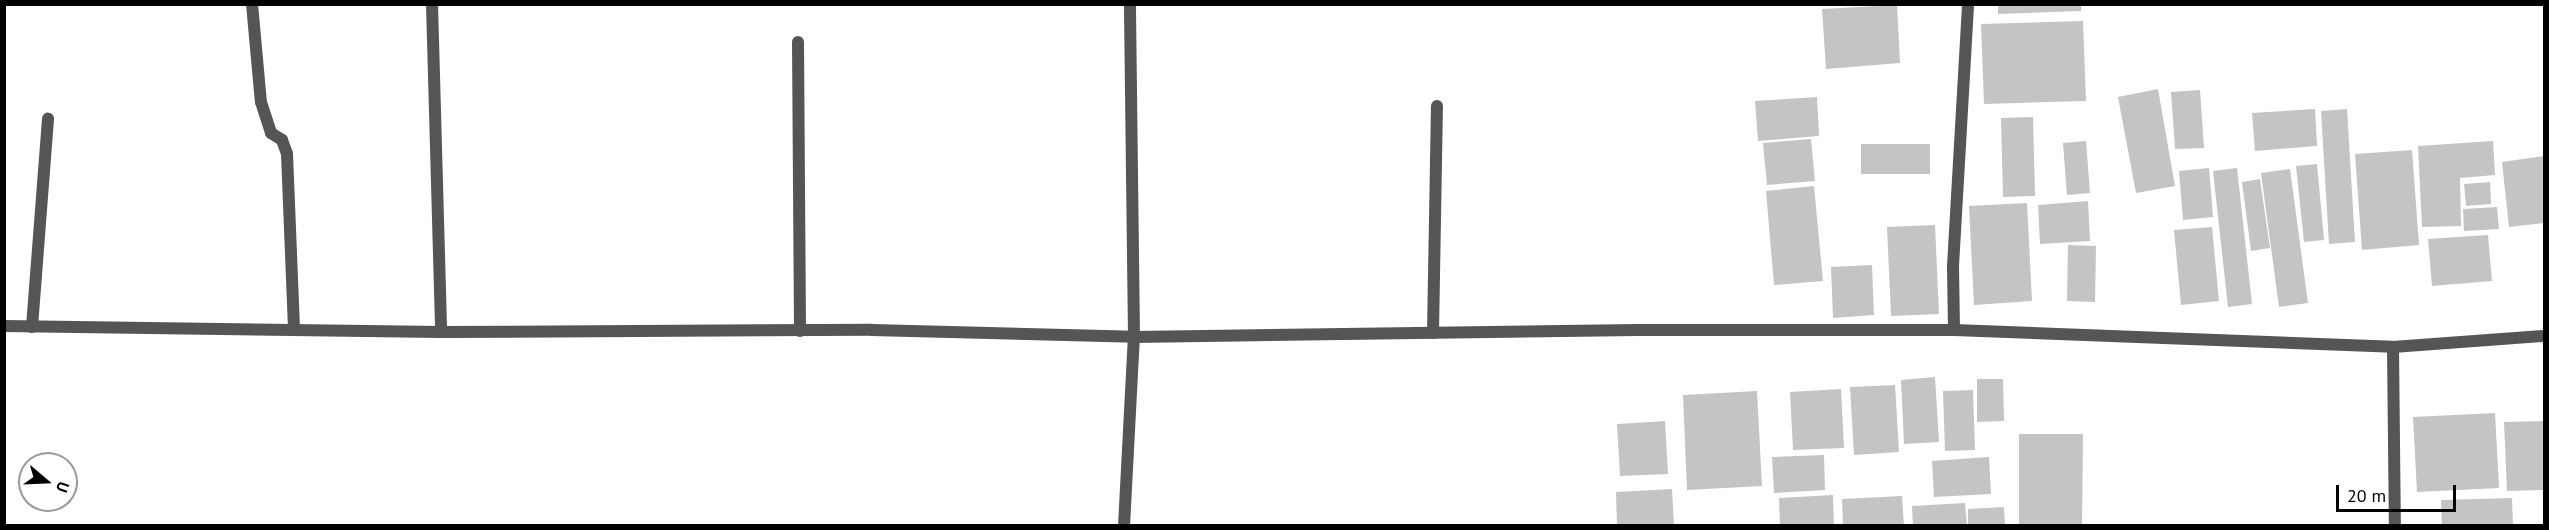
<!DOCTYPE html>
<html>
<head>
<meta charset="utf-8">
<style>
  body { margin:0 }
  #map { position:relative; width:2549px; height:530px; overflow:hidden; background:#fff; font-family:"PT Sans",sans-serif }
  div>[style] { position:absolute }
  .building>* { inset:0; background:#c4c4c4 }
  .minor>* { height:12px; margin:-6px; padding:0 6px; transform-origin:6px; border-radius:6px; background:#555 }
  span { translate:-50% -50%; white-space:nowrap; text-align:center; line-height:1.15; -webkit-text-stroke:5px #fff; paint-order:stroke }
  .frame { position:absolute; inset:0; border:6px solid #000; pointer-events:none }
  .north { position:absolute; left:18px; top:452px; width:60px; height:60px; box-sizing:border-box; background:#fff; border:2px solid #999; border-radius:50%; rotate:109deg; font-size:16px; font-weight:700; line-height:24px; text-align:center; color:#000 }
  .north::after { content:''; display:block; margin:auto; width:21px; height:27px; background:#000; clip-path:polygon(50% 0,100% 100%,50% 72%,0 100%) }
  .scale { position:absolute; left:2336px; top:485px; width:120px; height:27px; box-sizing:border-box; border:3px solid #000; border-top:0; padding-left:8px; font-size:18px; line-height:21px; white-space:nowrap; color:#000; -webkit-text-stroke:4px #fff; paint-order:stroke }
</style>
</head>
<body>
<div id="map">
  <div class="building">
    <i style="clip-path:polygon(1998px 4px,2081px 4px,2081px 11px,1998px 14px)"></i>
    <i style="clip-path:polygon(1897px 5px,1900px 63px,1826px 69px,1822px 9px)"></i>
    <i style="clip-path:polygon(2083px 21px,2086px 101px,1984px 104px,1981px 24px)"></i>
    <i style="clip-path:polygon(2158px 89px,2175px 186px,2136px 193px,2118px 97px)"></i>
    <i style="clip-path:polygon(2200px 90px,2204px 148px,2175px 149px,2171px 92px)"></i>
    <i style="clip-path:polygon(1817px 97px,1819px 136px,1758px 141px,1755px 101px)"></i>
    <i style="clip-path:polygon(2315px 109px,2317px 146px,2255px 151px,2252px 113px)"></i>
    <i style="clip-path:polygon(2347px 109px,2355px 242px,2329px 244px,2321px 111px)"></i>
    <i style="clip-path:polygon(2033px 117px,2035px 196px,2003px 197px,2001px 118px)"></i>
    <i style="clip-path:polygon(1811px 139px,1815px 181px,1767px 185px,1763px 143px)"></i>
    <i style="clip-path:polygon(2086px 141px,2090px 193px,2067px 195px,2063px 143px)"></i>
    <i style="clip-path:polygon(2493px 141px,2495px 175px,2460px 178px,2461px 226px,2422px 227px,2418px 146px)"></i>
    <i style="clip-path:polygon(1861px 144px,1930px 144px,1930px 174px,1861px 174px)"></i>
    <i style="clip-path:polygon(2412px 150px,2419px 245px,2362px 250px,2355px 154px)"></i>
    <i style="clip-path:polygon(2544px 156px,2544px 223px,2509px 227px,2502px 162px)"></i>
    <i style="clip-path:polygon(2317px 164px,2324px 240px,2304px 242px,2296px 166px)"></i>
    <i style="clip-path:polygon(2209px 168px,2213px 217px,2183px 220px,2179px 171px)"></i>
    <i style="clip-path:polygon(2237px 168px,2252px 304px,2228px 307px,2213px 171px)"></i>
    <i style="clip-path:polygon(2290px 169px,2308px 303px,2279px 307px,2261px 173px)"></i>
    <i style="clip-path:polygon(2260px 179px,2270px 248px,2251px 251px,2242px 182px)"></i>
    <i style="clip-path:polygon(2490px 182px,2491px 204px,2466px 206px,2464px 184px)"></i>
    <i style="clip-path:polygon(1814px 186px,1823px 281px,1774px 285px,1766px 191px)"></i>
    <i style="clip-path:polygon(2088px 201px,2090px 241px,2040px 244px,2038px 205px)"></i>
    <i style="clip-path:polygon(2027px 203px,2032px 301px,1974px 305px,1969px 206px)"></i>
    <i style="clip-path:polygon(2497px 207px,2499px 229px,2464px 231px,2463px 209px)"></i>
    <i style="clip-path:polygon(1935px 225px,1939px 314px,1891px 316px,1887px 227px)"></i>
    <i style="clip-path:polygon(2212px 227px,2219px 301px,2181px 305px,2174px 230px)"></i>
    <i style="clip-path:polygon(2488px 235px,2492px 281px,2432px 286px,2428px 239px)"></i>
    <i style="clip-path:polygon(2068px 245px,2096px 246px,2095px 302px,2067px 301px)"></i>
    <i style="clip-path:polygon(1872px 265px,1874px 315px,1833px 318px,1831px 267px)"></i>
    <i style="clip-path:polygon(1935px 377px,1939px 442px,1904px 444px,1901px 380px)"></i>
    <i style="clip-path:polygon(1977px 379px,2003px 379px,2004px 421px,1977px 422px)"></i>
    <i style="clip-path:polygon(1895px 385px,1899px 452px,1854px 455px,1850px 387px)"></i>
    <i style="clip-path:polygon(1841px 389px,1844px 448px,1793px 450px,1790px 392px)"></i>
    <i style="clip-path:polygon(1973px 390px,1975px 450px,1945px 451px,1943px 391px)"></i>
    <i style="clip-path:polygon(1757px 391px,1762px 486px,1687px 490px,1683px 395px)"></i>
    <i style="clip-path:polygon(2495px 413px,2499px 488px,2417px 492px,2413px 417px)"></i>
    <i style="clip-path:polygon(1665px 421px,1668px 474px,1620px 476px,1617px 424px)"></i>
    <i style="clip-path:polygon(2544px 421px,2544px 490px,2507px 491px,2504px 422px)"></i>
    <i style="clip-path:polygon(2019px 434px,2083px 434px,2082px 526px,2019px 526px)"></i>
    <i style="clip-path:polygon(1824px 455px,1825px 490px,1774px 493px,1772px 457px)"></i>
    <i style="clip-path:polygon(1989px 457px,1991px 494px,1934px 497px,1932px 461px)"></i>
    <i style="clip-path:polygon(1672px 489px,1674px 526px,1617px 526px,1616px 492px)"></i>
    <i style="clip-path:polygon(1833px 495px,1834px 526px,1780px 526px,1779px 498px)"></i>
    <i style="clip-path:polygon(1902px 496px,1904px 526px,1843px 526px,1842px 499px)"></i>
    <i style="clip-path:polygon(2512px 498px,2513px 526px,2442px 526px,2441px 500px)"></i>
    <i style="clip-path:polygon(1965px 503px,1967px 526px,1913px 526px,1912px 506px)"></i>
    <i style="clip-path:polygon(2004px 507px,2005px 526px,1968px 526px,1968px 509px)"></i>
  </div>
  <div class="minor">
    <i style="left:252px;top:4px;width:98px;rotate:84.8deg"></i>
    <i style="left:261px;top:102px;width:33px;rotate:72deg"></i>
    <i style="left:271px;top:133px;width:13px;rotate:32deg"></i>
    <i style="left:282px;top:140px;width:15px;rotate:70deg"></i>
    <i style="left:287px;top:154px;width:176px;rotate:87.7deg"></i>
    <i style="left:432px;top:4px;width:328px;rotate:88.4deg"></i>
    <i style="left:798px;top:42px;width:289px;rotate:89.6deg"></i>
    <i style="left:4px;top:326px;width:437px;rotate:0.8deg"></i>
    <i style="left:441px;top:332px;width:431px;rotate:-0.3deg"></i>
    <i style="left:872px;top:330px;width:262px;rotate:1.5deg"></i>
    <i style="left:1134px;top:337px;width:504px;rotate:-0.8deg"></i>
    <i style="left:1638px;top:330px;width:316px"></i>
    <i style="left:1954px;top:330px;width:439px;rotate:2.2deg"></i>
    <i style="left:2393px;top:347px;width:151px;rotate:-4.2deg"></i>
    <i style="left:32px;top:327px;width:209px;rotate:-85.6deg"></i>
    <i style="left:1954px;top:330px;width:64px;rotate:-90.9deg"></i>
    <i style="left:1953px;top:266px;width:262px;rotate:-86.7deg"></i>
    <i style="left:1433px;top:333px;width:227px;rotate:-89deg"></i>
    <i style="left:2393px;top:347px;width:179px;rotate:89.4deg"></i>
    <i style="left:1124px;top:526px;width:189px;rotate:-87deg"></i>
    <i style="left:1134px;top:337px;width:333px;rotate:-90.7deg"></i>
  </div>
  <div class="frame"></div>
  <div class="north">U</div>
  <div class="scale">20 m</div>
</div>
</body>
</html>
